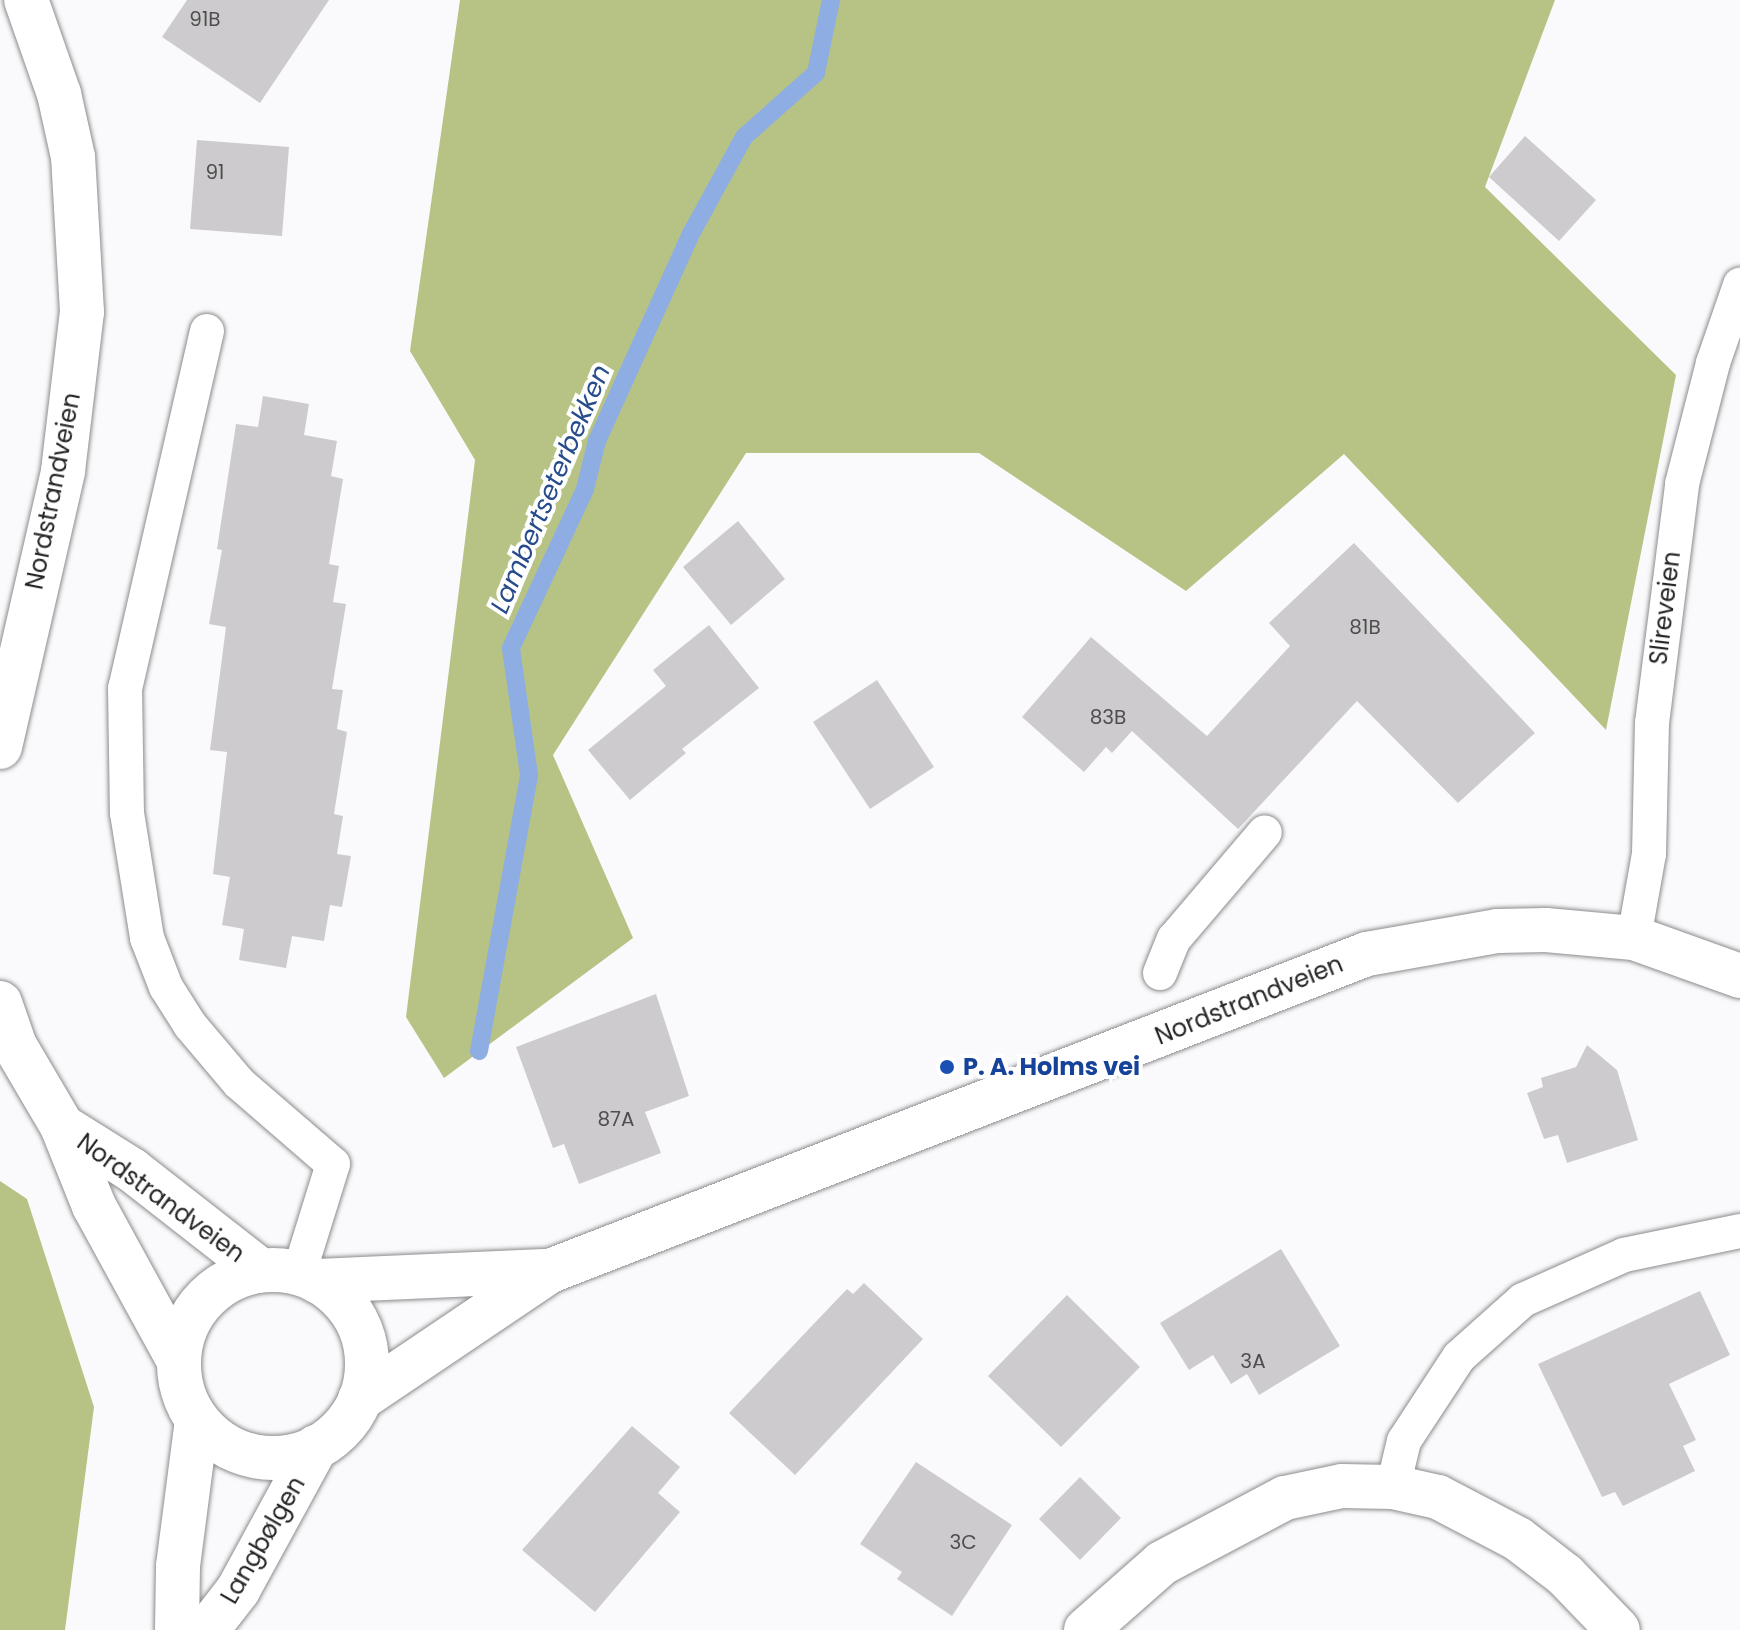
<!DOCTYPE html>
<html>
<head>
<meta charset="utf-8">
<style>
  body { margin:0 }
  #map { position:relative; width:1740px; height:1630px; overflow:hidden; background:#fafafc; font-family:Poppins,sans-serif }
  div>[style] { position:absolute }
  .forest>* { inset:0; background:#b7c384 }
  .stream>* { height:18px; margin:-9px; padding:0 9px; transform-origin:9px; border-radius:9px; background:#8eade2 }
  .building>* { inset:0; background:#cdcbcd }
  .roads { filter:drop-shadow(0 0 2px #8c8c8e) drop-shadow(0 0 2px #8c8c8e) }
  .lane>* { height:34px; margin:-17px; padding:0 17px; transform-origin:17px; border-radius:17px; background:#fff }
  .street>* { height:44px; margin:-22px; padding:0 22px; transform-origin:22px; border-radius:22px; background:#fff }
  .secondary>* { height:44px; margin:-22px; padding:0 22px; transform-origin:22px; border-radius:22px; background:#fff }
  .secondary>.ring { margin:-22px; padding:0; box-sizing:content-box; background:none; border:44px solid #fff; border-radius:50% }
  .dots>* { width:22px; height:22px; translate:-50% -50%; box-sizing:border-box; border:4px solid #fff; border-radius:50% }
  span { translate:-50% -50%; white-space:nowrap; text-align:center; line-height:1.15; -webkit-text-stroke:8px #fff; paint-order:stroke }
  .number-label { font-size:20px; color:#4f4e4f }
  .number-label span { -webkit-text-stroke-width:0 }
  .street-label { font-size:24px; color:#252525 }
  .transit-label { font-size:24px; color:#164399; font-weight:700 }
  .left { translate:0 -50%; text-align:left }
  .water-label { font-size:26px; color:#274c8c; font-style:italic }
</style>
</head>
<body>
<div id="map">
  <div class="forest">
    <i style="clip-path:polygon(460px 0,1555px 0,1485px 187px,1676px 375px,1606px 730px,1344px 454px,1186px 591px,979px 453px,746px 453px,553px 755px,633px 938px,444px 1078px,406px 1017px,475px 460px,410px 351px)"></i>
    <i style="clip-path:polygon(0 1181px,27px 1199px,94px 1407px,65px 1630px,0 1630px)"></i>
  </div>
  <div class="stream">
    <i style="left:479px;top:1051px;width:280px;rotate:-79.7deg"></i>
    <i style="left:529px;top:775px;width:128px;rotate:-98.1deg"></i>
    <i style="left:511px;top:648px;width:175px;rotate:-65deg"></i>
    <i style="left:585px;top:489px;width:49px;rotate:-76deg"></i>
    <i style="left:597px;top:441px;width:230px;rotate:-65.6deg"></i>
    <i style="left:692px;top:232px;width:108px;rotate:-61.3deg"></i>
    <i style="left:744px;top:137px;width:96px;rotate:-41.6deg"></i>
    <i style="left:816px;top:73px;width:75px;rotate:-78.4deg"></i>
  </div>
  <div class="building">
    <i style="clip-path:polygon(187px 0,329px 0,260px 103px,162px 37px)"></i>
    <i style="clip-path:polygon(1525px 136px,1596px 200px,1559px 241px,1489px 177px)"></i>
    <i style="clip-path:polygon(197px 140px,289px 147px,282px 236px,190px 229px)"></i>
    <i style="clip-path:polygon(263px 396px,309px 404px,304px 435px,337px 441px,331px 476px,343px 479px,329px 564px,339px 566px,333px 602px,346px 604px,332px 689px,343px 690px,337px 729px,347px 732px,334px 814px,343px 816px,337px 854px,351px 856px,342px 907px,330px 905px,324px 941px,292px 936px,286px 968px,239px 960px,244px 929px,222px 925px,230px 877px,213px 874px,227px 752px,210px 750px,226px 627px,209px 624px,222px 550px,217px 549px,236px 424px,258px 427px)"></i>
    <i style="clip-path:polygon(738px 521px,785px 579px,731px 625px,683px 567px)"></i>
    <i style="clip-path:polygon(1354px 543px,1535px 733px,1458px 803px,1357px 701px,1238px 829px,1132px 731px,1112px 753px,1106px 747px,1084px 772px,1022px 717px,1091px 637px,1207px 736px,1290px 646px,1269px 623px)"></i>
    <i style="clip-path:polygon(709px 625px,759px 688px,682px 749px,686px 753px,630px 800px,588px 750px,666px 686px,653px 670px)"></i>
    <i style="clip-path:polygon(877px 680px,934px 767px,870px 809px,813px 722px)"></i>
    <i style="clip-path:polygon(656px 994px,689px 1096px,645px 1112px,661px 1153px,579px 1184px,564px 1144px,553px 1148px,516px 1047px)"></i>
    <i style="clip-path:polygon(1587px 1045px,1617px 1070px,1638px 1140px,1567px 1163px,1558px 1135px,1544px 1139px,1527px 1093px,1543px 1087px,1541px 1078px,1576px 1067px)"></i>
    <i style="clip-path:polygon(1281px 1249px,1340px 1346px,1259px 1395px,1247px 1374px,1231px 1384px,1213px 1355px,1189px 1370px,1160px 1323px)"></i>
    <i style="clip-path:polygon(864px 1283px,923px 1339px,795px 1475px,729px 1413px,847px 1289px,853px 1294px)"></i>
    <i style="clip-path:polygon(1700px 1291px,1730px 1355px,1669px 1384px,1696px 1440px,1683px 1446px,1695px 1471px,1623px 1506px,1615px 1492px,1602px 1497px,1538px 1364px)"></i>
    <i style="clip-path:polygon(1067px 1295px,1140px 1367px,1061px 1447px,988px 1376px)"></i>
    <i style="clip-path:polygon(632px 1426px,680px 1467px,658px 1493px,680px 1512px,595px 1612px,522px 1550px)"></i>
    <i style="clip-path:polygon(916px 1462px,1012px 1525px,952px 1616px,897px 1579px,902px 1572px,860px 1544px)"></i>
    <i style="clip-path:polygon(1080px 1477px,1121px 1518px,1080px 1560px,1039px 1519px)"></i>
  </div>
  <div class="roads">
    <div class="lane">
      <i style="left:207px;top:331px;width:366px;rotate:102.9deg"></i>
      <i style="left:125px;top:688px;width:125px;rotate:89.1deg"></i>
      <i style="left:127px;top:813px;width:127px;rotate:80.9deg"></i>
      <i style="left:147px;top:938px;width:53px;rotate:68.8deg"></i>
      <i style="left:166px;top:987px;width:45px;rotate:57.7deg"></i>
      <i style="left:190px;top:1025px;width:76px;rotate:49.8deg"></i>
      <i style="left:239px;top:1083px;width:124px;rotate:40.8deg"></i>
      <i style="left:333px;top:1164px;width:114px;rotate:107.3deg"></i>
      <i style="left:1634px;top:938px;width:85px;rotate:-79.9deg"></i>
      <i style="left:1649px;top:854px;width:131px;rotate:-88.7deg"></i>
      <i style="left:1652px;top:723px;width:241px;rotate:-82.8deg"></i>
      <i style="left:1682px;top:484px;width:125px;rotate:-75.6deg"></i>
      <i style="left:1713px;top:363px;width:83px;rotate:-70.9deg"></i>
      <i style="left:1160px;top:973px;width:37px;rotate:-68deg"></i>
      <i style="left:1174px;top:939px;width:140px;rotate:-49.6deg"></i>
      <i style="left:1393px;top:1487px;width:47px;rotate:-76.6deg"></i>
      <i style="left:1404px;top:1441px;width:100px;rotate:-56.8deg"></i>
      <i style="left:1459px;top:1357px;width:86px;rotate:-41.7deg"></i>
      <i style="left:1523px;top:1300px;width:111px;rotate:-24deg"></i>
      <i style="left:1624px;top:1255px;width:118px;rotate:-11.7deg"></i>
    </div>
    <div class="street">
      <i style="left:1086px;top:1630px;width:101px;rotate:-41.4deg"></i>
      <i style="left:1162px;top:1563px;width:139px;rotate:-27.9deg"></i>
      <i style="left:1285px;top:1498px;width:58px;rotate:-11.9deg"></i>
      <i style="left:1342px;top:1486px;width:51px;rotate:1.1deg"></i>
      <i style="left:1393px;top:1487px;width:46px;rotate:12.5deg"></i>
      <i style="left:1438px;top:1497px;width:90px;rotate:27.7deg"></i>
      <i style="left:1518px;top:1539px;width:59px;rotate:37.5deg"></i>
      <i style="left:1565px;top:1575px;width:76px;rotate:46.1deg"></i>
    </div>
    <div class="secondary">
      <i style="left:0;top:747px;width:283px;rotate:-77.1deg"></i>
      <i style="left:63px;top:471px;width:160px;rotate:-83.2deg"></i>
      <i style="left:82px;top:312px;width:155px;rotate:-93.3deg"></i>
      <i style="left:73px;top:157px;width:65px;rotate:-102.5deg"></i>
      <i style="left:59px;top:94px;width:100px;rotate:-109.3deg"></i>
      <i style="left:0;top:1003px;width:46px;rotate:70.8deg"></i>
      <i style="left:15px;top:1046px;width:93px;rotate:59.6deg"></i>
      <i style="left:62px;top:1126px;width:86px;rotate:68.2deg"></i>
      <i style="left:94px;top:1206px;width:177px;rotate:61.3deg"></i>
      <i style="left:62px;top:1126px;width:83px;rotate:32.2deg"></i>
      <i style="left:132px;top:1170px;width:162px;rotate:38deg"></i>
      <i class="ring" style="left:179px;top:1270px;width:144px;height:144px"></i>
      <i style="left:317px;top:1281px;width:233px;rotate:-2.5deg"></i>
      <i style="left:360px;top:1399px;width:229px;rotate:-34deg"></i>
      <i style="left:550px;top:1271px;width:876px;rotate:-21.21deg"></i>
      <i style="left:1367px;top:954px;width:133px;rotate:-10deg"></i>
      <i style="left:1498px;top:931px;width:48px;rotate:-1.2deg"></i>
      <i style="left:1546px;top:930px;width:88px;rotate:5.2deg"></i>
      <i style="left:1634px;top:938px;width:113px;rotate:19.7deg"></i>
      <i style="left:177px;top:1630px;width:64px;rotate:-89.1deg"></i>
      <i style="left:178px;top:1566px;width:147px;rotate:-82.6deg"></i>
      <i style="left:207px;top:1630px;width:51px;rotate:-52.2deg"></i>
      <i style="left:238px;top:1590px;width:163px;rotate:-61.4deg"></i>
    </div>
  </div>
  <div class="dots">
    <i style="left:947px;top:1067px;background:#1a4fb4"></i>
  </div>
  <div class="number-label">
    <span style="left:205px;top:19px">91B</span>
    <span style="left:215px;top:172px">91</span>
    <span style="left:1365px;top:627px">81B</span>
    <span style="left:1108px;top:717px">83B</span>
    <span style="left:616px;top:1119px">87A</span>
    <span style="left:1253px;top:1361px">3A</span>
    <span style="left:963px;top:1542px">3C</span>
  </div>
  <div class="street-label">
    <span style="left:53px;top:491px;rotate:-79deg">Nordstrandveien</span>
    <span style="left:1665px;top:608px;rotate:-83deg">Slireveien</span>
    <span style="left:1249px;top:1000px;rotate:-22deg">Nordstrandveien</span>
    <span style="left:161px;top:1198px;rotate:36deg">Nordstrandveien</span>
    <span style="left:263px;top:1540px;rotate:-60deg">Langbølgen</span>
  </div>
  <div class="transit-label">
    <span class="left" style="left:963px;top:1067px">P. A. Holms vei</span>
  </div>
  <div class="water-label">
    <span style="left:551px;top:489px;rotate:-67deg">Lambertseterbekken</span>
  </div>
</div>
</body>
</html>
